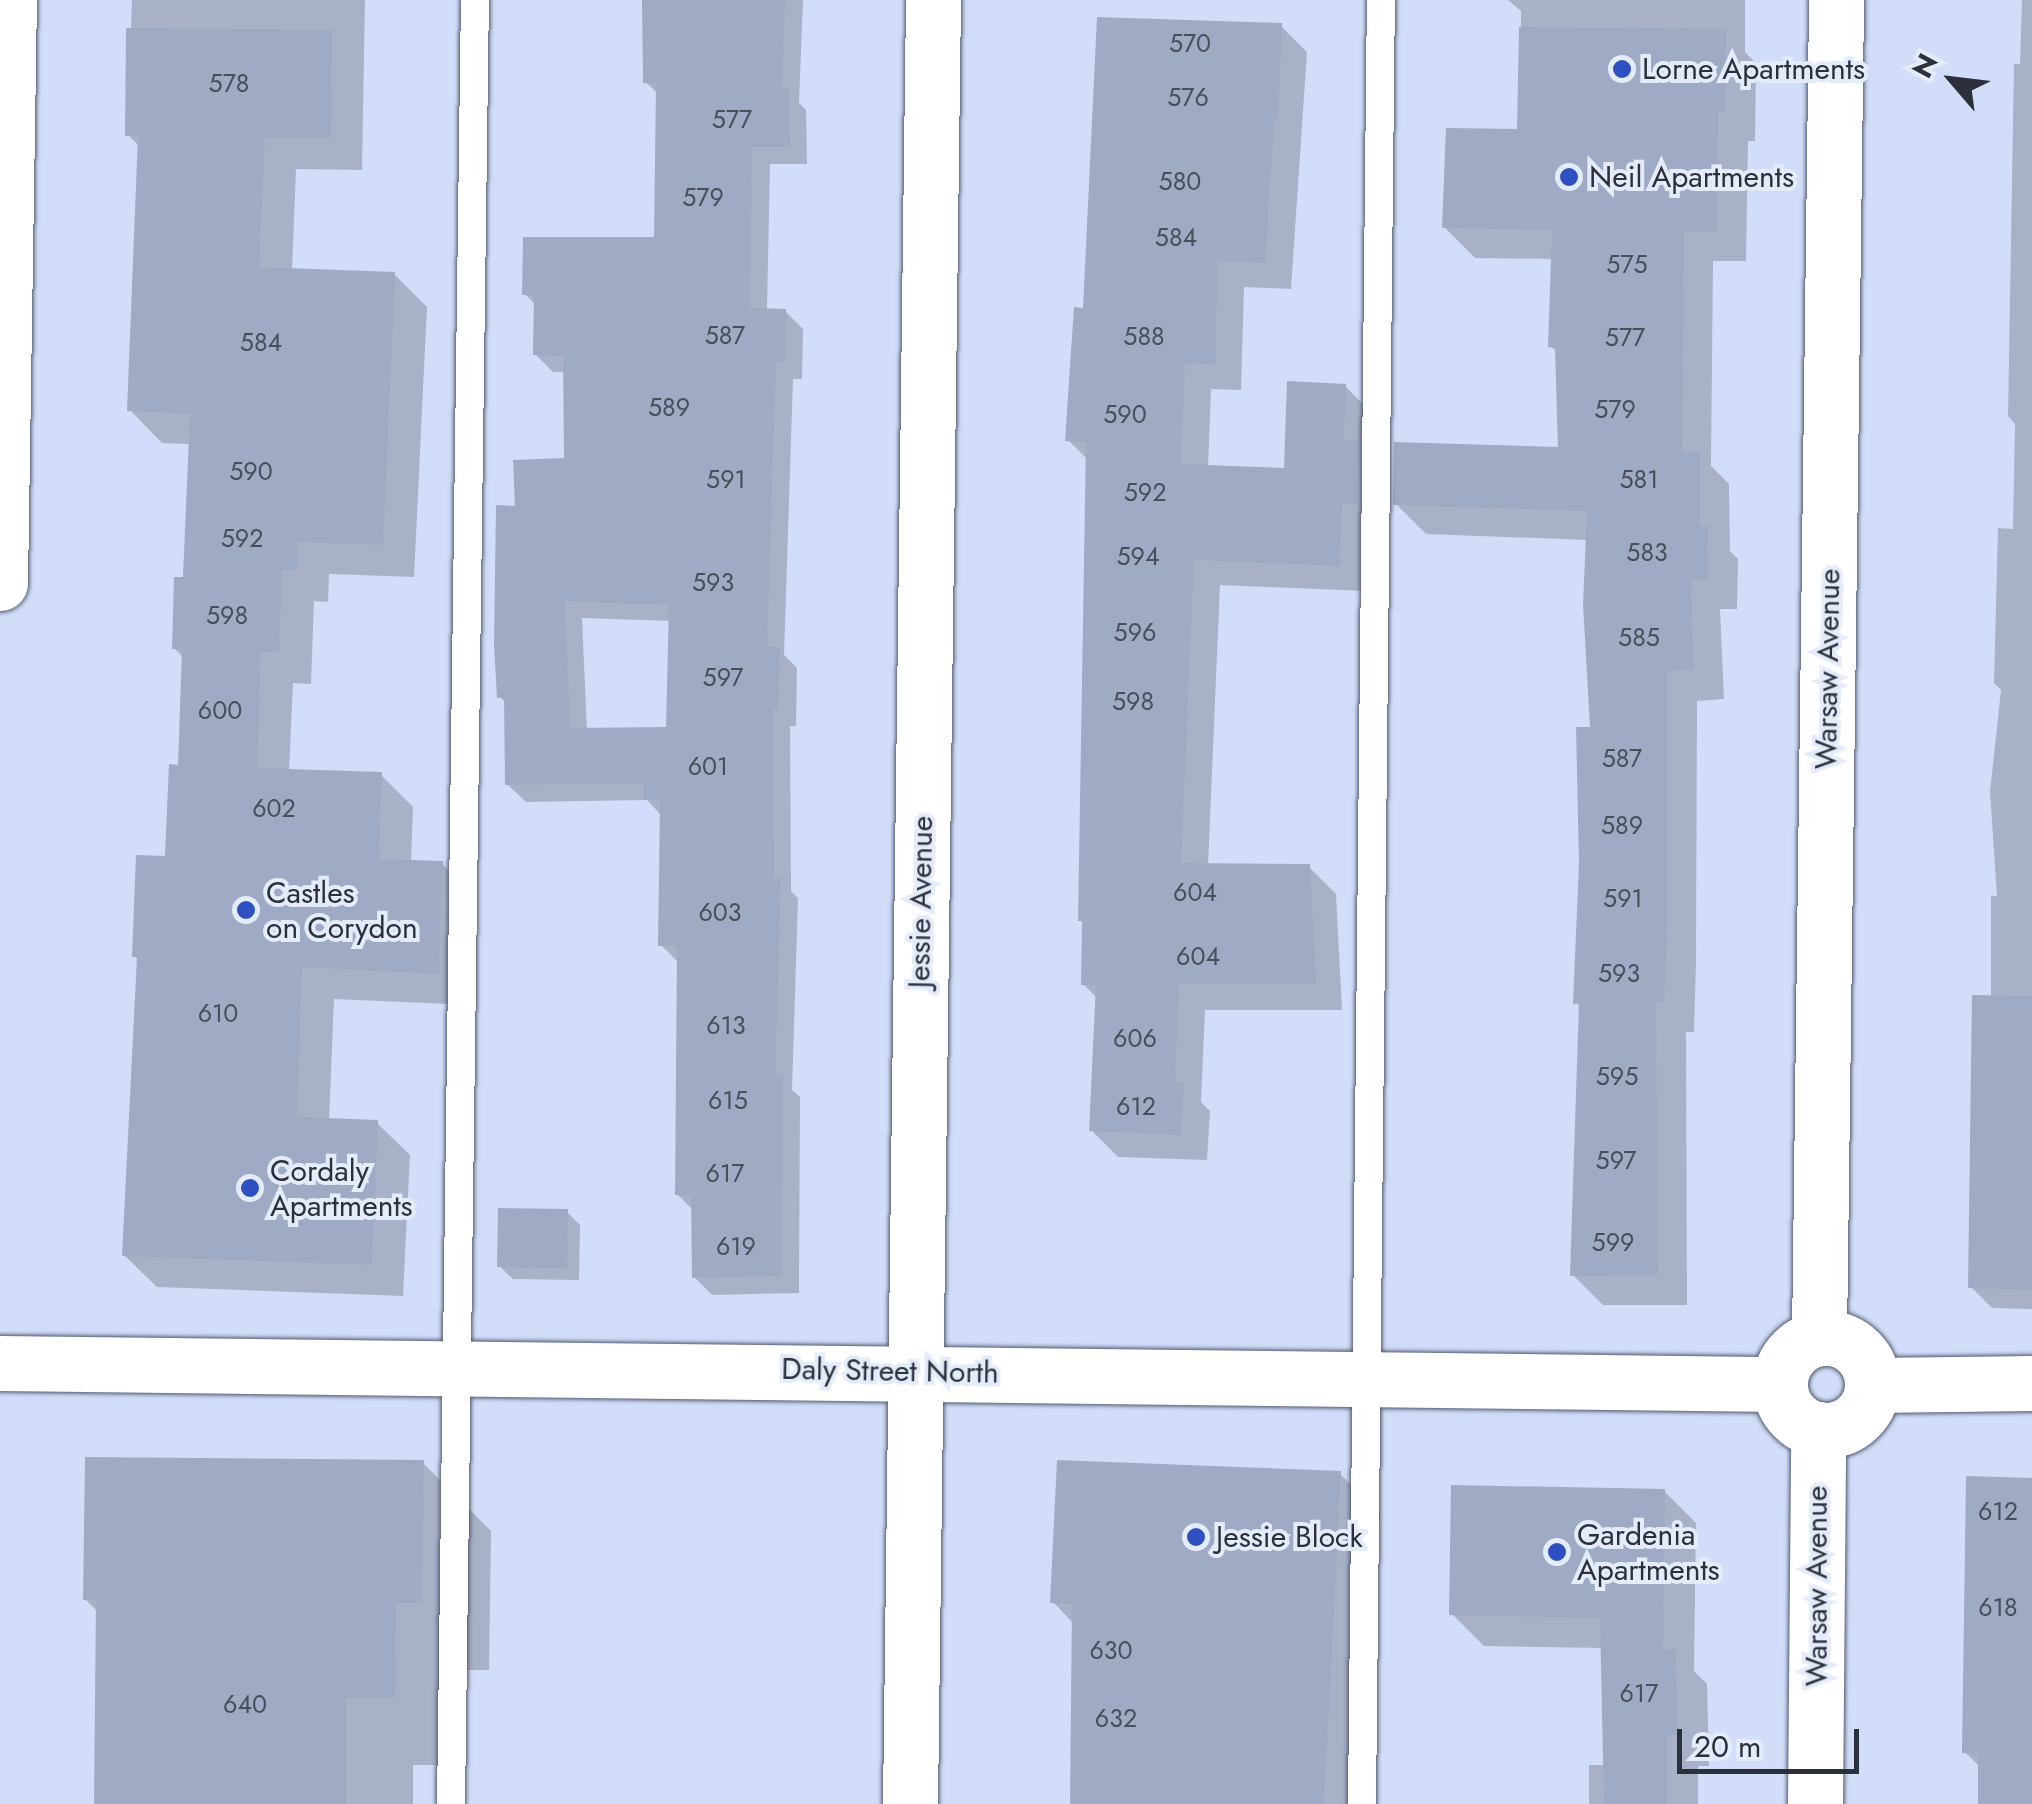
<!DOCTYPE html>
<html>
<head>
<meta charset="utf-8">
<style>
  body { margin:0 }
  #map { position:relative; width:2032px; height:1804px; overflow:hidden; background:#d2def9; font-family:Jost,sans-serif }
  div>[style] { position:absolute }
  .shadow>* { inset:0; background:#0003 }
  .building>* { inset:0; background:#9faac4 }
  .roads { filter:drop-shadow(0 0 2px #505a71) drop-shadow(0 0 2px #505a71) }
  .lane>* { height:28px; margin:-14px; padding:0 14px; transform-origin:14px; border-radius:14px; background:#fff }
  .street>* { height:55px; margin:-27.5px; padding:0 27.5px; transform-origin:27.5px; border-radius:27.5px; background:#fff }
  .street>.ring { margin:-27.5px; padding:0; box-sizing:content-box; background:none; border:55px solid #fff; border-radius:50% }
  .secondary>* { height:55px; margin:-27.5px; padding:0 27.5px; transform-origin:27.5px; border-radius:27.5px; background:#fff }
  .dots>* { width:28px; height:28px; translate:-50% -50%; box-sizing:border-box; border:5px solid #e4ecfc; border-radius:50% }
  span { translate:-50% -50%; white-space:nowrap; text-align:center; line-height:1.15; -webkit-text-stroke:8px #e4ecfc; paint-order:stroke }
  .number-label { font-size:25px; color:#494e5c }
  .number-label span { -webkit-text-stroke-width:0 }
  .poi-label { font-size:30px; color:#2c303a }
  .left { translate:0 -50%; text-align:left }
  .street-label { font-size:30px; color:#2c303a }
  .north { position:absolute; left:1902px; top:30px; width:100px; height:100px; -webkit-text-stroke:8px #e4ecfc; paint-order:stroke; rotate:298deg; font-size:28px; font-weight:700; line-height:40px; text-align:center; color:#2c303a }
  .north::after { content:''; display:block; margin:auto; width:35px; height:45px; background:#2c303a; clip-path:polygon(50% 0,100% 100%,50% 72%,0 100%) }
  .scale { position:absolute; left:1677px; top:1729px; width:182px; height:45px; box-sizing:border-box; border:5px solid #2c303a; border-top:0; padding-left:12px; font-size:30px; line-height:35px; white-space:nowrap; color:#2c303a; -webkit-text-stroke:8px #e4ecfc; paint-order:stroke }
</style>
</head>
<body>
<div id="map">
  <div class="shadow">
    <i style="clip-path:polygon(132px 0,365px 0,362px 170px,296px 169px,292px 271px,394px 274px,427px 307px,414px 577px,329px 574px,328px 602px,314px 601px,311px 684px,293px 683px,289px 771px,381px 775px,413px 807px,411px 863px,442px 864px,475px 896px,471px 1005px,334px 999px,329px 1121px,377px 1123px,410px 1155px,403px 1296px,157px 1287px,124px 1255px,140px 961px,134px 956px,167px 859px,180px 767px,184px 658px,174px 648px,185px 580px,191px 444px,162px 443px,130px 410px,140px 147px,127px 134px)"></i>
    <i style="clip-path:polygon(evenodd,644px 0,803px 0,799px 103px,806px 110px,807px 164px,770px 164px,767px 311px,785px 311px,803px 329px,802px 379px,793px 379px,784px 655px,797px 668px,796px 726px,790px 726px,791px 891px,798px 898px,792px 1090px,800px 1097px,799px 1293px,712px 1295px,694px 1277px,693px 1210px,677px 1194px,679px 963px,661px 945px,662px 816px,647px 800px,526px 802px,507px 784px,507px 704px,499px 696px,567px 460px,566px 372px,553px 372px,535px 354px,537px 306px,525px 294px,656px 239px,659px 95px,646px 82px,644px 0,582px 618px,671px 621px,668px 730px,587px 731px,582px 618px)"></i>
    <i style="clip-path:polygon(1508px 0,1745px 0,1745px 52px,1756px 63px,1755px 141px,1748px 141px,1746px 261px,1713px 261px,1711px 466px,1729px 484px,1730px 551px,1738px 559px,1737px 609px,1720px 609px,1724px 699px,1697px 701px,1696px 962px,1694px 1032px,1686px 1032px,1687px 1305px,1603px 1305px,1572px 1274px,1581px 1008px,1576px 1003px,1593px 729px,1589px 540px,1426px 534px,1396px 504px,1560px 450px,1558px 353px,1551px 346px,1554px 259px,1475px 258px,1444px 227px,1520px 132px,1521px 11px)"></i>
    <i style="clip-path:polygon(2022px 0,2032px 0,2032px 1309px,1992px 1308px,1971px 1287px,1991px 997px,1991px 896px,1997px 896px,1990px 792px,2001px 690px,1994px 683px,1998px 528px,2013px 529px,2015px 424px,2008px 416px,2014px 64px,2020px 64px)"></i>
    <i style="clip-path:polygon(1281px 26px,1307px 52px,1291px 289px,1244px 287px,1241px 390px,1211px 389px,1208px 468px,1286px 471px,1345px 386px,1372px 413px,1366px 591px,1220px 585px,1208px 866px,1309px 867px,1336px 894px,1342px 1010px,1205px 1010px,1201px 1102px,1210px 1111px,1207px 1160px,1118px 1157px,1091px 1130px,1098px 999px,1083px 984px,1085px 925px,1080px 920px,1088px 460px,1068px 440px,1085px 310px)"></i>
    <i style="clip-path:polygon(567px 1212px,580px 1225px,579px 1280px,513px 1279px,499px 1266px)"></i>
    <i style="clip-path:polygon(423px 1463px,491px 1531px,489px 1670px,463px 1670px,462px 1765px,413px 1765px,413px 1804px,96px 1804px,98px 1612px,85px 1599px)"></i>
    <i style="clip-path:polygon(1340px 1474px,1380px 1513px,1365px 1804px,1073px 1804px,1074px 1624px,1053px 1602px)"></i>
    <i style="clip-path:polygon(2032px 1481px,2032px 1804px,1981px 1804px,1981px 1768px,1965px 1752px)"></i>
    <i style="clip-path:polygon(1664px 1491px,1696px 1523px,1694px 1671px,1707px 1684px,1709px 1766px,1698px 1766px,1698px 1804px,1589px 1804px,1589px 1765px,1606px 1765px,1603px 1648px,1484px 1646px,1452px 1614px)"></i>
  </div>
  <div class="building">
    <i style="clip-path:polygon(evenodd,642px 0,785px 0,782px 90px,789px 89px,790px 147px,752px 147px,750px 308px,786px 309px,785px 362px,776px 362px,767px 647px,780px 647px,778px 709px,773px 709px,774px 878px,781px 878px,775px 1077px,783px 1077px,782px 1276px,692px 1278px,691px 1195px,675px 1195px,677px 946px,658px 946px,660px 800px,643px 800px,643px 783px,505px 785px,504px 697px,497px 698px,494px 645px,496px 505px,515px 506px,513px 460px,564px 458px,563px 356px,533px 355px,534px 295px,522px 295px,523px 237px,654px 237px,656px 84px,643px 83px,642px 0,565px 601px,669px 605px,666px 727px,570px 728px,565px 601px)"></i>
    <i style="clip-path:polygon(1097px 17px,1282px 23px,1278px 120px,1274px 120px,1265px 263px,1218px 261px,1215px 364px,1185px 363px,1181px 464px,1284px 468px,1287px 381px,1346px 384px,1344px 440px,1359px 441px,1358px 504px,1342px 503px,1340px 566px,1194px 560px,1181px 863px,1310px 864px,1316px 984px,1179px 984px,1175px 1081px,1184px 1082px,1181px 1135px,1089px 1131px,1096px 985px,1081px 985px,1082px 921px,1078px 921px,1086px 442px,1065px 441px,1074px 307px,1083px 308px)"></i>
    <i style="clip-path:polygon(1519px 27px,1726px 29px,1725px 112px,1718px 112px,1717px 232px,1684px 231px,1682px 452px,1700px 451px,1700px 526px,1708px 526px,1707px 580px,1691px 580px,1694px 669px,1667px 671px,1667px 930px,1664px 1002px,1656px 1003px,1658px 1275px,1570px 1276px,1579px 1003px,1573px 1004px,1579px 863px,1576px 727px,1590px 727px,1583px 605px,1587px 511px,1393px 505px,1394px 442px,1558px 447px,1555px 348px,1548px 347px,1552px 230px,1442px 228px,1446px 128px,1517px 129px)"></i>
    <i style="clip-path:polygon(126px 28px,332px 30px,331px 138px,265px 138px,259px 267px,395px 272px,383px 545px,298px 542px,297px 570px,282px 570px,279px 653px,261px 652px,257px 768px,382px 772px,379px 859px,443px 861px,439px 974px,302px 967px,297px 1117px,378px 1120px,372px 1265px,122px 1256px,137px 957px,132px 957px,136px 855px,165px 856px,169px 764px,178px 765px,182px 649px,172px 649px,174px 577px,183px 577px,190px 414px,127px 411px,138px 136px,125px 136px)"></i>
    <i style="clip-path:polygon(1972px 995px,2032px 996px,2032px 1290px,1968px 1288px)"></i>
    <i style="clip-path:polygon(498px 1208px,568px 1209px,567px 1268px,497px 1267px)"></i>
    <i style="clip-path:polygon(85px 1457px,424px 1460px,422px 1603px,396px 1603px,395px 1698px,346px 1698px,346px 1804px,94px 1804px,96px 1600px,83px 1600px)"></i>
    <i style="clip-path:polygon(1057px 1460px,1341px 1471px,1324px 1804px,1070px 1804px,1072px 1604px,1050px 1603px)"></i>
    <i style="clip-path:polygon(1966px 1476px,2032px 1478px,2032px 1804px,1978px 1804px,1978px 1754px,1962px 1753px)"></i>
    <i style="clip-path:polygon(1451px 1485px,1665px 1489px,1663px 1650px,1676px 1649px,1678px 1735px,1667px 1735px,1667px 1804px,1604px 1804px,1600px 1618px,1449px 1615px)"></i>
  </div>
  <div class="roads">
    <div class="lane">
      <i style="left:451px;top:1804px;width:1804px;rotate:-89.24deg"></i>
      <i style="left:1362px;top:1804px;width:1804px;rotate:-89.4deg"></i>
    </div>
    <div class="street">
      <i style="left:1819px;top:1338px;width:1338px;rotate:-89.27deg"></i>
      <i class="ring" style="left:1780px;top:1338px;width:37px;height:37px"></i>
      <i style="left:0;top:1363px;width:1780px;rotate:0.68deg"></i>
      <i style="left:1872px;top:1385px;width:160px;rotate:-0.7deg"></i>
      <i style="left:910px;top:1804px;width:1804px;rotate:-89.27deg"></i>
      <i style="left:1815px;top:1804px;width:375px;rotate:-89.5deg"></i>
    </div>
    <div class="secondary">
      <i style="left:0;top:583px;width:583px;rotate:-89.12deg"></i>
    </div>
  </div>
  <div class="dots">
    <i style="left:1622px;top:69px;background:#2e50c0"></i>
    <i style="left:1569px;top:177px;background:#2e50c0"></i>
    <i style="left:246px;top:910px;background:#2e50c0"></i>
    <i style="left:250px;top:1188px;background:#2e50c0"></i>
    <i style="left:1196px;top:1537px;background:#2e50c0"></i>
    <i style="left:1557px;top:1552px;background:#2e50c0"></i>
  </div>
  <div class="number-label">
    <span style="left:1190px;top:43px">570</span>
    <span style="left:229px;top:83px">578</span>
    <span style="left:1188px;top:97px">576</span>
    <span style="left:732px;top:119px">577</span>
    <span style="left:1180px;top:181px">580</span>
    <span style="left:703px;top:197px">579</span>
    <span style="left:1176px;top:237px">584</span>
    <span style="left:1627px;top:264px">575</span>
    <span style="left:725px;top:335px">587</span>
    <span style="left:1144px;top:336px">588</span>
    <span style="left:1625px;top:337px">577</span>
    <span style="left:261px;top:342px">584</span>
    <span style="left:669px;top:407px">589</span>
    <span style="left:1615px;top:409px">579</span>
    <span style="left:1125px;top:414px">590</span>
    <span style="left:251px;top:471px">590</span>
    <span style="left:726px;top:479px">591</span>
    <span style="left:1639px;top:479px">581</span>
    <span style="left:1145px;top:492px">592</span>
    <span style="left:242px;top:538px">592</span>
    <span style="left:1647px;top:552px">583</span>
    <span style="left:1138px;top:556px">594</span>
    <span style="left:713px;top:582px">593</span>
    <span style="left:227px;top:615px">598</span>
    <span style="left:1135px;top:632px">596</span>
    <span style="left:1639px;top:637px">585</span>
    <span style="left:723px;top:677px">597</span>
    <span style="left:1133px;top:701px">598</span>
    <span style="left:220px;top:710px">600</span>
    <span style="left:1622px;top:758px">587</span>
    <span style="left:708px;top:766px">601</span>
    <span style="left:274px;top:808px">602</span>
    <span style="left:1622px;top:825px">589</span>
    <span style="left:1195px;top:892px">604</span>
    <span style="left:1623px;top:898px">591</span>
    <span style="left:720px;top:912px">603</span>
    <span style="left:1198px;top:956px">604</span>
    <span style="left:1619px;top:973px">593</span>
    <span style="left:218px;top:1013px">610</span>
    <span style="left:726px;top:1025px">613</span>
    <span style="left:1135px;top:1038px">606</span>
    <span style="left:1617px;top:1076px">595</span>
    <span style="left:728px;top:1100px">615</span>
    <span style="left:1136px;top:1106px">612</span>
    <span style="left:1616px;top:1160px">597</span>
    <span style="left:725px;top:1173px">617</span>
    <span style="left:1613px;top:1242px">599</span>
    <span style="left:736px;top:1246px">619</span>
    <span style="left:1998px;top:1511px">612</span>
    <span style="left:1998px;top:1607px">618</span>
    <span style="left:1111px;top:1650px">630</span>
    <span style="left:1639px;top:1693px">617</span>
    <span style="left:245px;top:1704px">640</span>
    <span style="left:1116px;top:1718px">632</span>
  </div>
  <div class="poi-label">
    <span class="left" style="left:1642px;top:69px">Lorne Apartments</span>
    <span class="left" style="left:1589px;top:177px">Neil Apartments</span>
    <span class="left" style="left:266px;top:910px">Castles<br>on Corydon</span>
    <span class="left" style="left:270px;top:1188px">Cordaly<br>Apartments</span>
    <span class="left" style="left:1577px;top:1552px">Gardenia<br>Apartments</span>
    <span class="left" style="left:1216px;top:1537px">Jessie Block</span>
  </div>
  <div class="street-label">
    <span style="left:1828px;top:669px;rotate:-89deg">Warsaw Avenue</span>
    <span style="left:921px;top:902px;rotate:-89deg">Jessie Avenue</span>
    <span style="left:890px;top:1371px;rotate:1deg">Daly Street North</span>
    <span style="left:1817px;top:1586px;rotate:-90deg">Warsaw Avenue</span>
  </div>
  <div class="north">N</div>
  <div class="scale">20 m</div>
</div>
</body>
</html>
